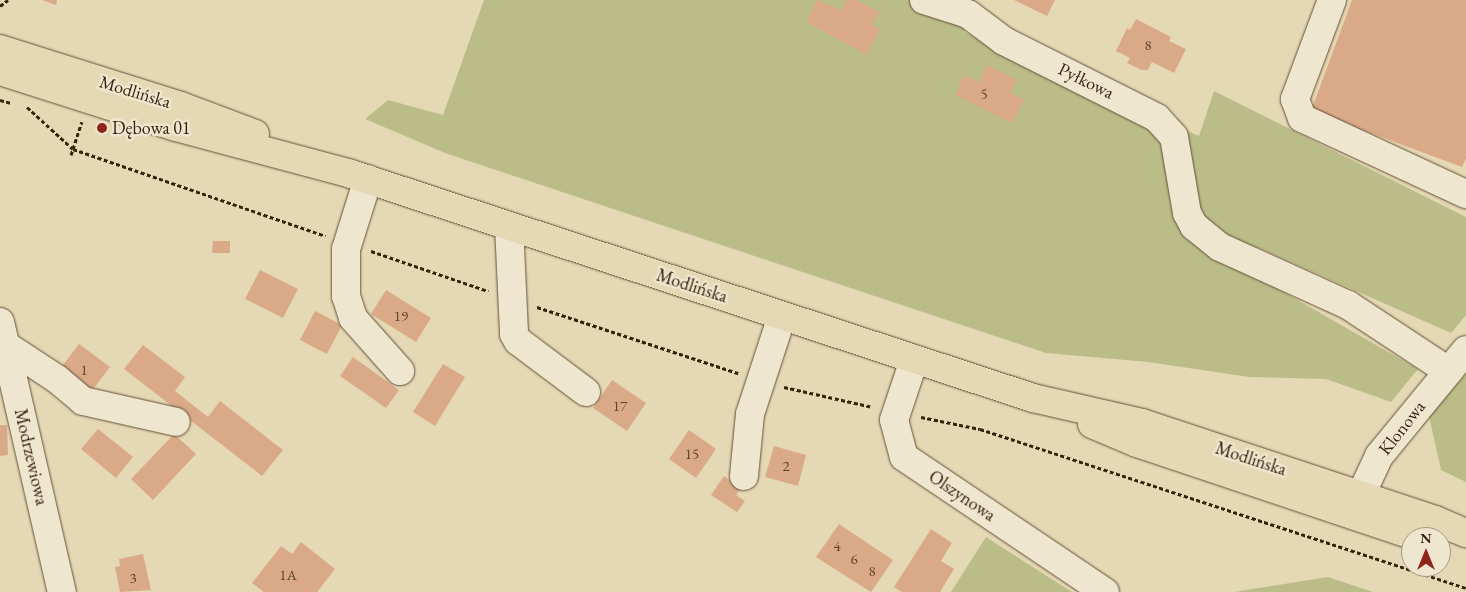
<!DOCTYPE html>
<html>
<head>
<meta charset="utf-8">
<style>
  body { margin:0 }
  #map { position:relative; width:1466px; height:592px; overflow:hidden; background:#e5d8b4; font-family:"EB Garamond",serif }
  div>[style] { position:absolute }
  .green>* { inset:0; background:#bbbd89 }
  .building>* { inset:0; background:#daaa88 }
  .path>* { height:3px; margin-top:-1.5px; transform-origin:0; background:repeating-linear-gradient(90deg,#38220d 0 4px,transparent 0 6.5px) }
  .roads { filter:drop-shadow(0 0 1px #635037) drop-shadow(0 0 1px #635037) }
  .minor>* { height:28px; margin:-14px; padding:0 14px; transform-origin:14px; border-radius:14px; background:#eee6ce }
  .major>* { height:28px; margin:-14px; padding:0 14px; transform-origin:14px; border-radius:14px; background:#e5d8b4 }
  .dots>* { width:14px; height:14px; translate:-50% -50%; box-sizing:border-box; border:2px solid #eee6ce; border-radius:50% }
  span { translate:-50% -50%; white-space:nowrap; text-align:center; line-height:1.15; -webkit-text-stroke:5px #eee6ce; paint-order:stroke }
  .number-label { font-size:15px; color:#60442c }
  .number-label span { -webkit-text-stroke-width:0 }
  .street-label { font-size:18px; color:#38220d }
  .poi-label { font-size:18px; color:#38220d }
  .left { translate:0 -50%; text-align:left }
  .north { position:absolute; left:1401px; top:527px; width:50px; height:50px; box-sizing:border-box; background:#eee6ce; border:1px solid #a59881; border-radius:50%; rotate:0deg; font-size:14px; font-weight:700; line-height:20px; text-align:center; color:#38220d }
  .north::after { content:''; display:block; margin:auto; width:18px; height:22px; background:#8f2418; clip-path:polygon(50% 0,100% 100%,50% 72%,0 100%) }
</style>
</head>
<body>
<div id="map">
  <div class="green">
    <i style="clip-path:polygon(484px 0,975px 0,964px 32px,1199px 136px,1214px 91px,1466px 217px,1466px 315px,1451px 333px,1259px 248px,1198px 243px,1418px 369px,1391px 402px,1326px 379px,1249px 377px,1148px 362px,1046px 353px,445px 153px,365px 119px,388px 100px,443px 115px)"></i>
    <i style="clip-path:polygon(1466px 374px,1466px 482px,1441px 470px,1429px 416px)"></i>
    <i style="clip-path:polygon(986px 537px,1072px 592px,951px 592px)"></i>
    <i style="clip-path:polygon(1328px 577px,1373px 592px,1235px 592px,1246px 590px)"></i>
  </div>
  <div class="building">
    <i style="clip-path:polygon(42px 0,57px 0,56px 5px)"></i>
    <i style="clip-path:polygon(817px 0,841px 10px,847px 0,856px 0,879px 12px,872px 25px,880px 29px,867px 55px,806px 22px)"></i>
    <i style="clip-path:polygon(1014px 0,1055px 0,1047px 16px)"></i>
    <i style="clip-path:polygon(1352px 0,1466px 0,1466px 158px,1462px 167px,1311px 111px)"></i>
    <i style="clip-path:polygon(1136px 19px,1171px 37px,1169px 41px,1186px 49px,1174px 73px,1152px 62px,1148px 70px,1142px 70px,1127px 63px,1130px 58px,1116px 51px,1127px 28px,1130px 30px)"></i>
    <i style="clip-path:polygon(987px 65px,1017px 80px,1010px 93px,1024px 99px,1012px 123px,955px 95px,964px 75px,979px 82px)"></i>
    <i style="clip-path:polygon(213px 241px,230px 241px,230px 253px,212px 253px)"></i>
    <i style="clip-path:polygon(260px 270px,298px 289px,283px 318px,245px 299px)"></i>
    <i style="clip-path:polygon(386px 290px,431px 318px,416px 342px,371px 314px)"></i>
    <i style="clip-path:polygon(315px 311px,342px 325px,327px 354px,300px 340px)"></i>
    <i style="clip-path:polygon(79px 344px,110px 367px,88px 396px,57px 373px)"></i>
    <i style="clip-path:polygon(143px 345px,185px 377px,175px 391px,208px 417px,220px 401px,283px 450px,262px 476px,124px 369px)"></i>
    <i style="clip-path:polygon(353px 357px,399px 390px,386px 408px,340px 376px)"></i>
    <i style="clip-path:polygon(443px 364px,465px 377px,435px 426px,413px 412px)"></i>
    <i style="clip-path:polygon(612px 380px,646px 403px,627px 431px,593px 408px)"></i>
    <i style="clip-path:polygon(0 425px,7px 425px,8px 455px,0 456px)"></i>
    <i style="clip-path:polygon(98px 429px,133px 457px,116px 478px,81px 449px)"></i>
    <i style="clip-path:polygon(689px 430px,716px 449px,696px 478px,669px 459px)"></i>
    <i style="clip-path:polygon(174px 434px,196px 454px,153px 500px,131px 479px)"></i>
    <i style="clip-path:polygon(774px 446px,806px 455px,798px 486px,765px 477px)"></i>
    <i style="clip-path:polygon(724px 476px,741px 488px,736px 495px,745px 501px,737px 512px,711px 495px)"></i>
    <i style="clip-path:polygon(839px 524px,893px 560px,871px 592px,816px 557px)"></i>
    <i style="clip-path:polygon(931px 529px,952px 543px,941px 561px,954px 569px,940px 592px,902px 592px,894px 587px)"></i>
    <i style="clip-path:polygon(301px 542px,335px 569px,317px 592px,264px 592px,252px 583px,281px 546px,292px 554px)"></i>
    <i style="clip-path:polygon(143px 554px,151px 590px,120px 592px,115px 567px,120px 566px,119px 559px)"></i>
  </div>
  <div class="path">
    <i style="left:0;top:6px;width:10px;rotate:-37deg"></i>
    <i style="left:0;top:100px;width:11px;rotate:15deg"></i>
    <i style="left:27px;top:107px;width:62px;rotate:42.4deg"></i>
    <i style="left:73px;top:149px;width:267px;rotate:19deg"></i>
    <i style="left:71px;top:155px;width:35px;rotate:-72deg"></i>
    <i style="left:371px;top:251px;width:124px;rotate:18.9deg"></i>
    <i style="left:537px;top:307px;width:212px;rotate:18.2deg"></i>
    <i style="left:784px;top:387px;width:91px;rotate:12.7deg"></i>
    <i style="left:921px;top:417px;width:60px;rotate:11.5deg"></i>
    <i style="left:980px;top:429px;width:511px;rotate:18.12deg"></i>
  </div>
  <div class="roads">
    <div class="minor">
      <i style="left:924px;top:0;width:46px;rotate:17.7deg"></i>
      <i style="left:968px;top:14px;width:45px;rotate:36.9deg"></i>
      <i style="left:1004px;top:41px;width:171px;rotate:26.7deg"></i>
      <i style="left:1157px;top:118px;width:25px;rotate:48deg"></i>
      <i style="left:1174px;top:137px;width:77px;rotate:80.3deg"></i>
      <i style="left:1187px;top:213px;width:15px;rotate:62deg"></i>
      <i style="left:1194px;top:226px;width:33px;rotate:39deg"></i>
      <i style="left:1220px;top:247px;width:141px;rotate:24.4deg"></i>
      <i style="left:1348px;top:305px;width:120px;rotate:33.4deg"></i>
      <i style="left:1332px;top:0;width:106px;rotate:110.5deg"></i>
      <i style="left:1295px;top:99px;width:20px;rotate:70deg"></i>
      <i style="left:1302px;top:118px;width:181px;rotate:24.9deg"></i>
      <i style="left:368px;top:179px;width:73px;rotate:107.4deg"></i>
      <i style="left:346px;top:249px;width:47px;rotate:90deg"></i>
      <i style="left:346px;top:296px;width:23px;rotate:72deg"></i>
      <i style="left:353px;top:318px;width:71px;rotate:48.4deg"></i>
      <i style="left:509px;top:226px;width:108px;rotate:87.3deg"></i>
      <i style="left:514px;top:334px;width:8px;rotate:60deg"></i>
      <i style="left:518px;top:341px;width:85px;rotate:36.9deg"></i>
      <i style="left:0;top:322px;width:277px;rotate:77.1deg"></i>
      <i style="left:5px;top:345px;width:62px;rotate:33.2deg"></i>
      <i style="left:57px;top:379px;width:34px;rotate:40deg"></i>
      <i style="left:83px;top:401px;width:95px;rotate:12.7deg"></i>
      <i style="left:914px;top:360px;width:63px;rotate:108.4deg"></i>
      <i style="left:894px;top:420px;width:38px;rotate:75deg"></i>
      <i style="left:904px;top:457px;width:242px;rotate:33.9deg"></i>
      <i style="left:744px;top:476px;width:62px;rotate:-84.5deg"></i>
      <i style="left:750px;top:414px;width:103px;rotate:-71.9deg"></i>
      <i style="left:1352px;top:514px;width:64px;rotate:-65deg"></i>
      <i style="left:1379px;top:456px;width:137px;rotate:-50.6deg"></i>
    </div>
    <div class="major">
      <i style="left:0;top:49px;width:190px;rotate:17.5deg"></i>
      <i style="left:181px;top:106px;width:79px;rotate:20.7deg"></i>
      <i style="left:0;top:71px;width:185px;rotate:17.7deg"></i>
      <i style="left:176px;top:127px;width:181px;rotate:15deg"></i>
      <i style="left:351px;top:174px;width:718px;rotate:18.18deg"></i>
      <i style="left:1033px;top:398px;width:112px;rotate:12.9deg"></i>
      <i style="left:1142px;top:423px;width:309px;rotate:18.3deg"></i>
      <i style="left:1435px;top:520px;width:34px;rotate:23deg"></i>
      <i style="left:1092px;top:424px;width:49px;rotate:22.9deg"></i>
      <i style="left:1137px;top:443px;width:296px;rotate:18.5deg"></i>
    </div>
  </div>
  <div class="dots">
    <i style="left:102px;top:128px;background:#8f2418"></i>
  </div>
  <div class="number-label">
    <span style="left:1148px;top:45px">8</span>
    <span style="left:984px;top:94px">5</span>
    <span style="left:401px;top:316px">19</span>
    <span style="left:84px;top:370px">1</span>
    <span style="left:620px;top:406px">17</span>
    <span style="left:692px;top:454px">15</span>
    <span style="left:786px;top:466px">2</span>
    <span style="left:837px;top:546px">4</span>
    <span style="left:854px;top:559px">6</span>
    <span style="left:872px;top:571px">8</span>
    <span style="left:288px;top:575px">1A</span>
    <span style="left:133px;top:578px">3</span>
  </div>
  <div class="street-label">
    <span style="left:1086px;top:81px;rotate:26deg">Pyłkowa</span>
    <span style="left:135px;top:92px;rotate:17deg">Modlińska</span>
    <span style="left:692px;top:286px;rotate:18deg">Modlińska</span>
    <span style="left:1402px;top:428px;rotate:-52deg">Klonowa</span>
    <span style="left:31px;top:457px;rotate:77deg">Modrzewiowa</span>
    <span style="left:1251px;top:459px;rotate:18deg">Modlińska</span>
    <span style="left:962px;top:496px;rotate:34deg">Olszynowa</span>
  </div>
  <div class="poi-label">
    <span class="left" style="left:112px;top:128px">Dębowa 01</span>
  </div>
  <div class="north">N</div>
</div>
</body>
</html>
